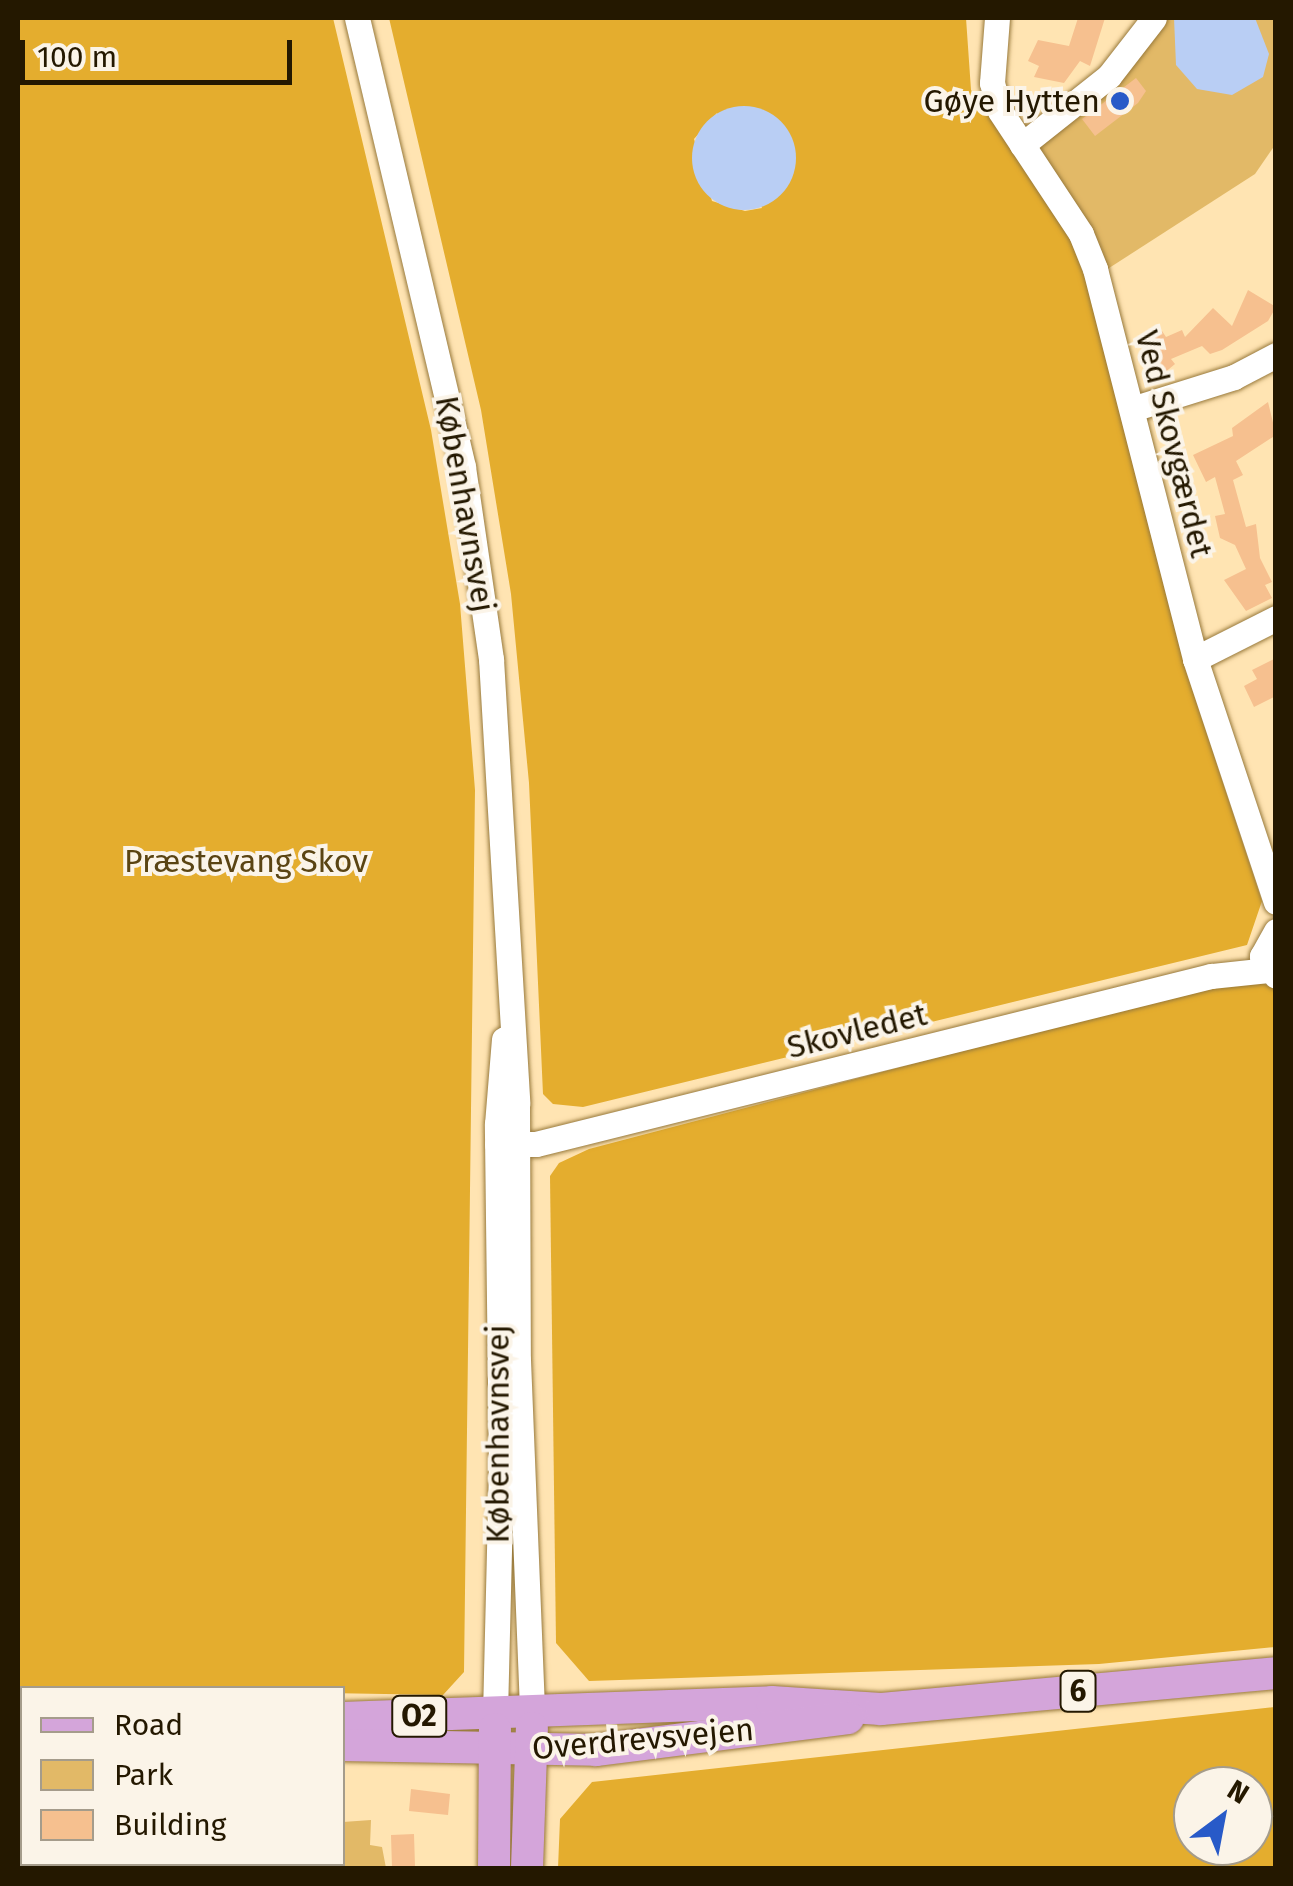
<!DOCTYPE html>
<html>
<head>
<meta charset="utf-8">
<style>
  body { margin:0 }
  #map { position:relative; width:1293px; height:1886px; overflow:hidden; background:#ffe4b2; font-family:"Fira Sans",sans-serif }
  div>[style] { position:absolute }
  .green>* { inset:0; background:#e2b967 }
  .forest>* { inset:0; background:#e4ad2e }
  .water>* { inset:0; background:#b9cef4 }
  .round { border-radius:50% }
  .building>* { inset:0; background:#f6c08f }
  .roads { filter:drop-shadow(0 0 2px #98793b) drop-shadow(0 0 2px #98793b) }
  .minor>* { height:25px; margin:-12.5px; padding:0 12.5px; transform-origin:12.5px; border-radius:12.5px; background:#fff }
  .major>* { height:32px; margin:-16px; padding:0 16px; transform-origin:16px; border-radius:16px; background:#d4a5da }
  .dots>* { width:28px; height:28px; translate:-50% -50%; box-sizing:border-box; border:5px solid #fbf4e8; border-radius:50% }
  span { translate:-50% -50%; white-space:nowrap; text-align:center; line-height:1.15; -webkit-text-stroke:8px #fbf4e8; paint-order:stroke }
  .shield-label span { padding:2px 8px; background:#fbf4e8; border:2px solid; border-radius:8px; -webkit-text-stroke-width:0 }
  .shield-label { font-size:30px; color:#241800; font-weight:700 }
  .poi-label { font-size:32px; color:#241800 }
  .right { translate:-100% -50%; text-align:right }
  .street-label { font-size:32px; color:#241800 }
  .park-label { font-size:32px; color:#5a4413 }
  .frame { position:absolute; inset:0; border:20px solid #241800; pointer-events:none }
  .legend { position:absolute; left:20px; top:1686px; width:325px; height:180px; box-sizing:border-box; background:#fbf4e8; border:2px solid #a59c8b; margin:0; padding:12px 18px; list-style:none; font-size:30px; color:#241800 }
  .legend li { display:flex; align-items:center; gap:20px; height:50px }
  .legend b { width:50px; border:2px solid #a59c8b }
  .north { position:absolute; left:1173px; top:1766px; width:100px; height:100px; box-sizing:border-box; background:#fbf4e8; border:2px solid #a59c8b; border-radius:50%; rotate:32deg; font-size:28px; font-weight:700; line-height:40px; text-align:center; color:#241800 }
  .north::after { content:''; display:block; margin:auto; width:35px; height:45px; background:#285ac8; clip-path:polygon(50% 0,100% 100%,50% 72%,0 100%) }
  .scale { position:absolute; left:20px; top:40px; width:272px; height:45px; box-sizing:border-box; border:5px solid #241800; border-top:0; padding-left:12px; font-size:30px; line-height:35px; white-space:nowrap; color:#241800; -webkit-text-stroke:8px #fbf4e8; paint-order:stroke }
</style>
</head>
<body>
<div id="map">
  <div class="green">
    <i style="clip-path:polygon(1158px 18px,1275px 18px,1275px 145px,1255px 174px,1106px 270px,1037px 150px)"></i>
    <i style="clip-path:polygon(371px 1820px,370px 1845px,382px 1847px,386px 1868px,225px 1868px,225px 1864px,342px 1864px,343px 1822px)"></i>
  </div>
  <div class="forest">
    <i style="clip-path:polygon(18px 18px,333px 18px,431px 430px,460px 604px,475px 790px,464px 1672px,443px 1695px,22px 1688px,18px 1704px)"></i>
    <i style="clip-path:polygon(evenodd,389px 18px,966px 18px,971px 90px,1071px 241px,1086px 281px,1184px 665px,1262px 901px,1247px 945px,583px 1107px,553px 1104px,543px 1094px,529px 783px,511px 594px,481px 410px,389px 18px,717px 113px,762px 208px,745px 211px,712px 201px,694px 139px,717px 113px)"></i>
    <i style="clip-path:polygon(1260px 982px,1275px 989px,1275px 1647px,1099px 1664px,589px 1681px,556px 1643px,550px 1176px,559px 1163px,589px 1149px,1220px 983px)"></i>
    <i style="clip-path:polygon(evenodd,1275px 1707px,1275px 1868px,558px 1868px,560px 1819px,592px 1782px,1275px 1707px,1253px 1786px,1253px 1846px,1193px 1846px,1193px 1786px,1253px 1786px)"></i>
    <i style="clip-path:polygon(18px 1756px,22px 1864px,198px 1868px,18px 1868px)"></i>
  </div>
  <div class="water">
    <i style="clip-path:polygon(1174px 18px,1255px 18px,1269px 54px,1263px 77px,1232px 95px,1197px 89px,1176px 65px)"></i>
    <i class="round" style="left:692px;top:106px;width:104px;height:104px"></i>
  </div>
  <div class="building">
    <i style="clip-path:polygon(1078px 18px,1105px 18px,1090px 66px,1080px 61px,1064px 83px,1034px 77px,1039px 66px,1028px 61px,1038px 40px,1069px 46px)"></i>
    <i style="clip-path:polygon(1136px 78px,1146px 91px,1138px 103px,1095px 136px,1082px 119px)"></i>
    <i style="clip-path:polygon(1248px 290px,1276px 307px,1268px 321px,1222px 350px,1210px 354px,1202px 346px,1171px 359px,1175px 364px,1163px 374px,1142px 347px,1162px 331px,1166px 337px,1182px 330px,1185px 337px,1213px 308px,1232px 326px)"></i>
    <i style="clip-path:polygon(1268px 402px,1276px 435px,1236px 461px,1243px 475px,1233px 480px,1246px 527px,1256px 524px,1260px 558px,1272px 582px,1265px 585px,1272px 598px,1246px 611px,1224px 580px,1246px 569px,1235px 545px,1220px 538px,1215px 516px,1225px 514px,1215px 477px,1206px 482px,1193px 455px,1233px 436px,1232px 428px)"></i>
    <i style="clip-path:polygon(1276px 658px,1276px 696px,1254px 707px,1244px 686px,1257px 679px,1252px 670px)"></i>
    <i style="clip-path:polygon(411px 1789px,450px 1794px,448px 1815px,409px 1811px)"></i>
    <i style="clip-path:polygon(414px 1834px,415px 1867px,392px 1868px,391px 1835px)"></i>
  </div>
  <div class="roads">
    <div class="minor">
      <i style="left:357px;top:18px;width:461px;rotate:76.7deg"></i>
      <i style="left:463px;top:467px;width:194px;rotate:81.7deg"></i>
      <i style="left:491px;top:659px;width:445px;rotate:86.6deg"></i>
      <i style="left:517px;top:1103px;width:257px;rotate:89.8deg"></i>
      <i style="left:518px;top:1360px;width:354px;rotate:87.7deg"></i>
      <i style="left:997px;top:18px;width:65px;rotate:94.4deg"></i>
      <i style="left:992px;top:83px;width:29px;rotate:74deg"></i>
      <i style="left:1000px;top:111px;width:147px;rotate:56.6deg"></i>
      <i style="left:1081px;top:234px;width:38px;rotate:68deg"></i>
      <i style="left:1095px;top:269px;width:403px;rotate:75.6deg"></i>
      <i style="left:1195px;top:659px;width:256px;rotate:71.6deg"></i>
      <i style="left:1022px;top:145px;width:111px;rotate:-38.4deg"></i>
      <i style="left:1109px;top:76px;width:73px;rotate:-52.2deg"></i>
      <i style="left:1132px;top:409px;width:107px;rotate:-17.4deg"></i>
      <i style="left:1234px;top:377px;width:47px;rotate:-27.6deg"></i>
      <i style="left:1195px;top:659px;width:91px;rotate:-26.8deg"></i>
      <i style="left:1276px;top:931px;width:29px;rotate:119deg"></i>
      <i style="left:1262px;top:956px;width:24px;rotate:55deg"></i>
      <i style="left:497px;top:1144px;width:39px"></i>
      <i style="left:536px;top:1144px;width:696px;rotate:-13.98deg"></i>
      <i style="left:1211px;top:976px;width:57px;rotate:-6deg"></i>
      <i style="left:495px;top:1714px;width:250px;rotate:-88.6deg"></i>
      <i style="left:501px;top:1464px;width:340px;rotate:-90.7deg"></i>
      <i style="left:497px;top:1124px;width:85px;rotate:-85.3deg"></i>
    </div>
    <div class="major">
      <i style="left:342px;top:1718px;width:430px;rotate:-2.1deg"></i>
      <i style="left:772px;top:1702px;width:109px;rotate:3.7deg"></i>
      <i style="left:881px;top:1709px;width:397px;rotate:-5.2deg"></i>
      <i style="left:18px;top:1731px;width:4px"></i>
      <i style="left:342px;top:1745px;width:254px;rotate:1.1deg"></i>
      <i style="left:596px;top:1750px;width:254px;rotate:-7.2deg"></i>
      <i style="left:494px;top:1868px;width:139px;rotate:-89.6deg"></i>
      <i style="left:527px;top:1868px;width:140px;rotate:-88deg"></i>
    </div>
  </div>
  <div class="dots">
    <i style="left:1120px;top:101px;background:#285ac8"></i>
  </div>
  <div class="shield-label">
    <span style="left:1078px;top:1691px">6</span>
    <span style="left:419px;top:1716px">O2</span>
  </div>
  <div class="poi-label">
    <span class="right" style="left:1100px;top:101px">Gøye Hytten</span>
  </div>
  <div class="street-label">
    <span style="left:1174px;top:444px;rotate:76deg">Ved Skovgærdet</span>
    <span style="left:465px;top:504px;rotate:80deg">Københavnsvej</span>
    <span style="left:857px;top:1031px;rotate:-14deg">Skovledet</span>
    <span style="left:498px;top:1434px;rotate:-90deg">Københavnsvej</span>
    <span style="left:643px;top:1739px;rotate:-5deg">Overdrevsvejen</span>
  </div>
  <div class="park-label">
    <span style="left:246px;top:861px">Præstevang Skov</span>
  </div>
  <div class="frame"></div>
  <ul class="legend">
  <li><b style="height:12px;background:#d4a5da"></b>Road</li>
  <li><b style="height:28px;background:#e2b967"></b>Park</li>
  <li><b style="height:28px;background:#f6c08f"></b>Building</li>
  </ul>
  <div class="north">N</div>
  <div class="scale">100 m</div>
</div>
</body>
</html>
